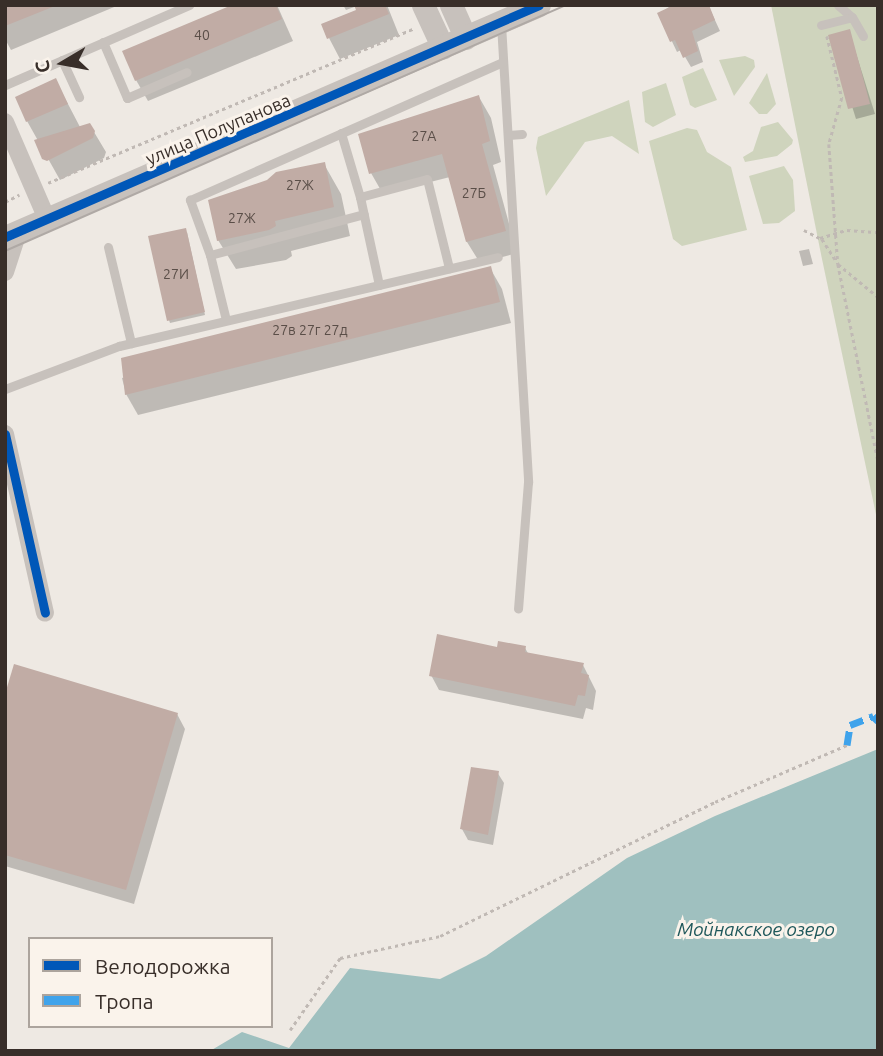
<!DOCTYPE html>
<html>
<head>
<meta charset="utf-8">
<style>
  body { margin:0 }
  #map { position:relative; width:883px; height:1056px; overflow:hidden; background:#eee9e3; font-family:Ubuntu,sans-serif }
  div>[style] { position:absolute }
  .green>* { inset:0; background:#cfd4bd }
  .water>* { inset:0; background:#9fc0bf }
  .shadow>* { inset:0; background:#0003 }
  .building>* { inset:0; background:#c1aca5 }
  .path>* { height:2.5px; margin-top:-1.25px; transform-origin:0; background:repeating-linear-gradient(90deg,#c0b9b4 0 3.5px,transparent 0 7px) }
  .service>* { height:9px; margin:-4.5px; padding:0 4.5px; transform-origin:4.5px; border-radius:4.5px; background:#c7c1bc }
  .minor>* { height:18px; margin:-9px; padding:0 9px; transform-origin:9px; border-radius:9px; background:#c7c1bc }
  .tertiary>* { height:23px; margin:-11.5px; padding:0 11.5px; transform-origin:11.5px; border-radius:11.5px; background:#c7c1bc }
  .tram>* { height:2px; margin:-1px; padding:0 1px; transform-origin:1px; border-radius:1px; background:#afa9a5 }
  .quiet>* { height:7px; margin-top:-3.5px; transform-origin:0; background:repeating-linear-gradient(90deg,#3fa3eb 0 14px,transparent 0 21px) }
  .cycleway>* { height:9px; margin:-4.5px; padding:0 4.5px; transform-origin:4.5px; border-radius:4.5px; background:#0057b8 }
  span { translate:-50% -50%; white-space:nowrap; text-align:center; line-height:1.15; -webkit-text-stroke:6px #faf3eb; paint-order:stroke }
  .number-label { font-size:14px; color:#5a4e48 }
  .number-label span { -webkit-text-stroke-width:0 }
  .street-label { font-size:18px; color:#382e29 }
  .water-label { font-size:19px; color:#1e575a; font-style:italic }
  .frame { position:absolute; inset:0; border:7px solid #382e29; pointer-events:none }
  .legend { position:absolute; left:28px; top:937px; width:245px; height:91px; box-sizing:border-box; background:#faf3eb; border:2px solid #aca49d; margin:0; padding:9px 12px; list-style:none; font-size:21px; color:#382e29 }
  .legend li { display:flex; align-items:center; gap:14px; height:35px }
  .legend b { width:35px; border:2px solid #aca49d }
  .north { position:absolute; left:28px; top:28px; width:70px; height:70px; -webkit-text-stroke:5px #faf3eb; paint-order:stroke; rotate:260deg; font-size:19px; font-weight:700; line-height:28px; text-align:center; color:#382e29 }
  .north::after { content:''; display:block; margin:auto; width:24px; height:32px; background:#382e29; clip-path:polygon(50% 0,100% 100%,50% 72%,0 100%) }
</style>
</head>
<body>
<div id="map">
  <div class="green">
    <i style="clip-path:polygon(771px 5px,878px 5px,878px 524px,822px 259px)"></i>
    <i style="clip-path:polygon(745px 56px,754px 60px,755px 67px,734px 96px,719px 60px)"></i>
    <i style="clip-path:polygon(703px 68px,717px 100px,695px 108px,690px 105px,682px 77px)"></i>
    <i style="clip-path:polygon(767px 73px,776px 104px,767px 114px,759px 114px,749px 103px)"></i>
    <i style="clip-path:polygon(666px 83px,676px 115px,653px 127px,645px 122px,642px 92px)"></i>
    <i style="clip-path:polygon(629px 100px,639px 154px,612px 136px,585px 142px,546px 196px,536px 148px,538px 137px)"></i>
    <i style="clip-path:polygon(778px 122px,793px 140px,792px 144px,777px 156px,745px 162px,743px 157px,753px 151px,761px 127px)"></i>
    <i style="clip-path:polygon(687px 128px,697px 130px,707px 152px,731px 167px,747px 230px,682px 246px,673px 239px,649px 141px)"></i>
    <i style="clip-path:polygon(784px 166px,793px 180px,795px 211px,779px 223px,763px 224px,749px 176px)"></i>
  </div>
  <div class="water">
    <i style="clip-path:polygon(878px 749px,878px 1051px,210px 1051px,242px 1032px,289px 1048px,350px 968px,440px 979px,486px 956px,627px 858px,715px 816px)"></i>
  </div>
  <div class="shadow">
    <i style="clip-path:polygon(5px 5px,119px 5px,11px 50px,5px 39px)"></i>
    <i style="clip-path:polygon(236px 5px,277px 5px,293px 41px,148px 101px,136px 80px)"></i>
    <i style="clip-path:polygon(343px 5px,387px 5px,399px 35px,340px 59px,329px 38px,358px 11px,357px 6px,346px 10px)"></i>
    <i style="clip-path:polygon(672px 5px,708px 5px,720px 31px,697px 42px,703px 62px,691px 67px,681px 50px,677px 52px,659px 14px)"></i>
    <i style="clip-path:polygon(849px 31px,875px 114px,856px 119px,830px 36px)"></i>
    <i style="clip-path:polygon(56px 81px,80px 127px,94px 132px,106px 152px,104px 158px,60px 180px,27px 121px)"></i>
    <i style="clip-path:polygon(479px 97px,491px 118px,501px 162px,493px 165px,517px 253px,480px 263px,467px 242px,450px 177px,383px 194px,371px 173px)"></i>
    <i style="clip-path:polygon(324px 164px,341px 194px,350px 236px,291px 251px,292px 256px,286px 260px,236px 269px,218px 240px)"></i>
    <i style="clip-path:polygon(187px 232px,205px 315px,170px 323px,169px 320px)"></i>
    <i style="clip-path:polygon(809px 249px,813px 264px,803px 266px,799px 251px)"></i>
    <i style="clip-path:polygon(490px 268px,502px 289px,511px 323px,138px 415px,126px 394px,122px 378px)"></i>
    <i style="clip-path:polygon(525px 648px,529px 655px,583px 665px,596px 691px,593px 710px,586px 708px,583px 719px,439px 690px,431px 675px,498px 649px)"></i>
    <i style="clip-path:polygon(5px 700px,177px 714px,185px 729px,134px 904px,5px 866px)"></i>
    <i style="clip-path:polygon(497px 772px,504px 783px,493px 845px,468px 840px,462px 829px)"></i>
  </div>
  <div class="building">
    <i style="clip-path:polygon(5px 5px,55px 5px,55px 6px,5px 26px)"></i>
    <i style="clip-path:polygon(232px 5px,276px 5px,282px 19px,135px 81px,122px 51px)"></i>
    <i style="clip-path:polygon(354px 5px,385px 5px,389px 14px,327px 39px,321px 24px,356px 10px)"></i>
    <i style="clip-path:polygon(674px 5px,709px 5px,715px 20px,692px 31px,698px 51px,683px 58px,675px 40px,670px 42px,657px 13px)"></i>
    <i style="clip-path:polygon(850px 29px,870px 104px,848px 109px,828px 35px)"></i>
    <i style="clip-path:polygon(56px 78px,68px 104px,26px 122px,15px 97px)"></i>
    <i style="clip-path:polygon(479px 95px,490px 141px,482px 144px,506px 231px,466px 242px,442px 154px,369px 174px,358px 134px)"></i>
    <i style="clip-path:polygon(90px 123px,95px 131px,93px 138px,47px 161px,42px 159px,34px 140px)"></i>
    <i style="clip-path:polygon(325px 162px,334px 207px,275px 221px,276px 226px,269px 230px,217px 241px,208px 200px,267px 180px,276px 172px)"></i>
    <i style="clip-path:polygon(186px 228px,205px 312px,167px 321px,148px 236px)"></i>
    <i style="clip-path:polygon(491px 266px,500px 302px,125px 395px,121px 358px)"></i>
    <i style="clip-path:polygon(437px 634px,497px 647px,498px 641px,526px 646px,525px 652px,584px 663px,581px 673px,589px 675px,585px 696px,578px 695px,575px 706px,429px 676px)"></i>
    <i style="clip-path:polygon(14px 664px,178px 713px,126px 890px,5px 855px,5px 694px)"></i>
    <i style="clip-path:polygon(471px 767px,499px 771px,488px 835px,460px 829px)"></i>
  </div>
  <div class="path">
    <i style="left:827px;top:36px;width:64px;rotate:76.4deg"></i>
    <i style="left:842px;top:98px;width:48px;rotate:105.8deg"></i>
    <i style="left:829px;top:144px;width:120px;rotate:85.7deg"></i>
    <i style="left:838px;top:264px;width:52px;rotate:39.5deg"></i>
    <i style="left:48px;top:183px;width:396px;rotate:-22.9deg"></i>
    <i style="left:5px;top:202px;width:16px;rotate:-27deg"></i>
    <i style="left:804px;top:230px;width:20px;rotate:27deg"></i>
    <i style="left:822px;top:239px;width:30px;rotate:57deg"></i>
    <i style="left:838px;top:264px;width:200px;rotate:78.5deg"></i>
    <i style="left:820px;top:238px;width:28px;rotate:-17deg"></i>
    <i style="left:847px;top:230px;width:31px;rotate:4deg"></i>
    <i style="left:290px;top:1030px;width:88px;rotate:-55.2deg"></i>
    <i style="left:340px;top:958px;width:102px;rotate:-12.4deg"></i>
    <i style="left:440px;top:936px;width:306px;rotate:-26deg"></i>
    <i style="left:715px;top:802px;width:144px;rotate:-23.4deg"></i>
  </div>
  <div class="service">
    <i style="left:838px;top:5px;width:18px;rotate:41deg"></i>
    <i style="left:501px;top:24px;width:459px;rotate:86.6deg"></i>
    <i style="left:528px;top:482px;width:127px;rotate:94.5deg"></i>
    <i style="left:821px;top:25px;width:32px;rotate:-14deg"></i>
    <i style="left:852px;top:17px;width:22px;rotate:60deg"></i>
    <i style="left:103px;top:42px;width:61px;rotate:66.8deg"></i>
    <i style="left:127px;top:98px;width:65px;rotate:-23.4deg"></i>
    <i style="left:62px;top:60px;width:41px;rotate:65.3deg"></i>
    <i style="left:5px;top:85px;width:201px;rotate:-23.5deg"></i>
    <i style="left:341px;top:133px;width:67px;rotate:73.5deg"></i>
    <i style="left:508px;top:135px;width:14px;rotate:-4deg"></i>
    <i style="left:108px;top:247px;width:99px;rotate:76.5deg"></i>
    <i style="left:210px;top:255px;width:59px;rotate:-110deg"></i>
    <i style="left:190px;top:200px;width:342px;rotate:-23.8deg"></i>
    <i style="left:379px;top:285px;width:90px;rotate:-102.2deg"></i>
    <i style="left:360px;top:197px;width:69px;rotate:-15deg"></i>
    <i style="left:427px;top:179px;width:92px;rotate:76.1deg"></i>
    <i style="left:226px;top:320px;width:67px;rotate:-103.8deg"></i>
    <i style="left:210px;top:255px;width:159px;rotate:-14.9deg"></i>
    <i style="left:5px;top:389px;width:122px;rotate:-20.7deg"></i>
    <i style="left:119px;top:346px;width:389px;rotate:-13.2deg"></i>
  </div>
  <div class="minor">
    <i style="left:5px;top:122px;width:106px;rotate:66.6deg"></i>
    <i style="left:5px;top:272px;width:42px;rotate:-72deg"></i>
    <i style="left:5px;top:434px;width:183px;rotate:77.4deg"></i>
  </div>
  <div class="tertiary">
    <i style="left:423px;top:5px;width:47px;rotate:65.1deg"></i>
    <i style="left:451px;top:5px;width:36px;rotate:66deg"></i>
    <i style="left:5px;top:237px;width:582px;rotate:-23.48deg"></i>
  </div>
  <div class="tram">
    <i style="left:5px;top:251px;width:613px;rotate:-23.68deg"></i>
  </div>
  <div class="quiet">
    <i style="left:847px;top:745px;width:20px;rotate:-81deg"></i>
    <i style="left:850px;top:725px;width:25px;rotate:-21deg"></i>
    <i style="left:873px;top:716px;width:7px;rotate:45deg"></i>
  </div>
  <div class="cycleway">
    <i style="left:5px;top:237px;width:582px;rotate:-23.48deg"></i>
    <i style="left:5px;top:434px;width:183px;rotate:77.4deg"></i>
  </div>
  <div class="number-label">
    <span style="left:202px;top:35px">40</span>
    <span style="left:424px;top:136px">27А</span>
    <span style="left:300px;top:185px">27Ж</span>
    <span style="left:474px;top:193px">27Б</span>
    <span style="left:242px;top:218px">27Ж</span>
    <span style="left:176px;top:274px">27И</span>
    <span style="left:310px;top:330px">27в 27г 27д</span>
  </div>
  <div class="street-label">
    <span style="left:218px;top:129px;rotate:-23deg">улица Полупанова</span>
  </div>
  <div class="water-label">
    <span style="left:756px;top:930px">Мойнакское озеро</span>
  </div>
  <div class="frame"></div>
  <ul class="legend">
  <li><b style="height:9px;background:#0057b8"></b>Велодорожка</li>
  <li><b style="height:9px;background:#3fa3eb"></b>Тропа</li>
  </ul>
  <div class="north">С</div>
</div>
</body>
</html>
